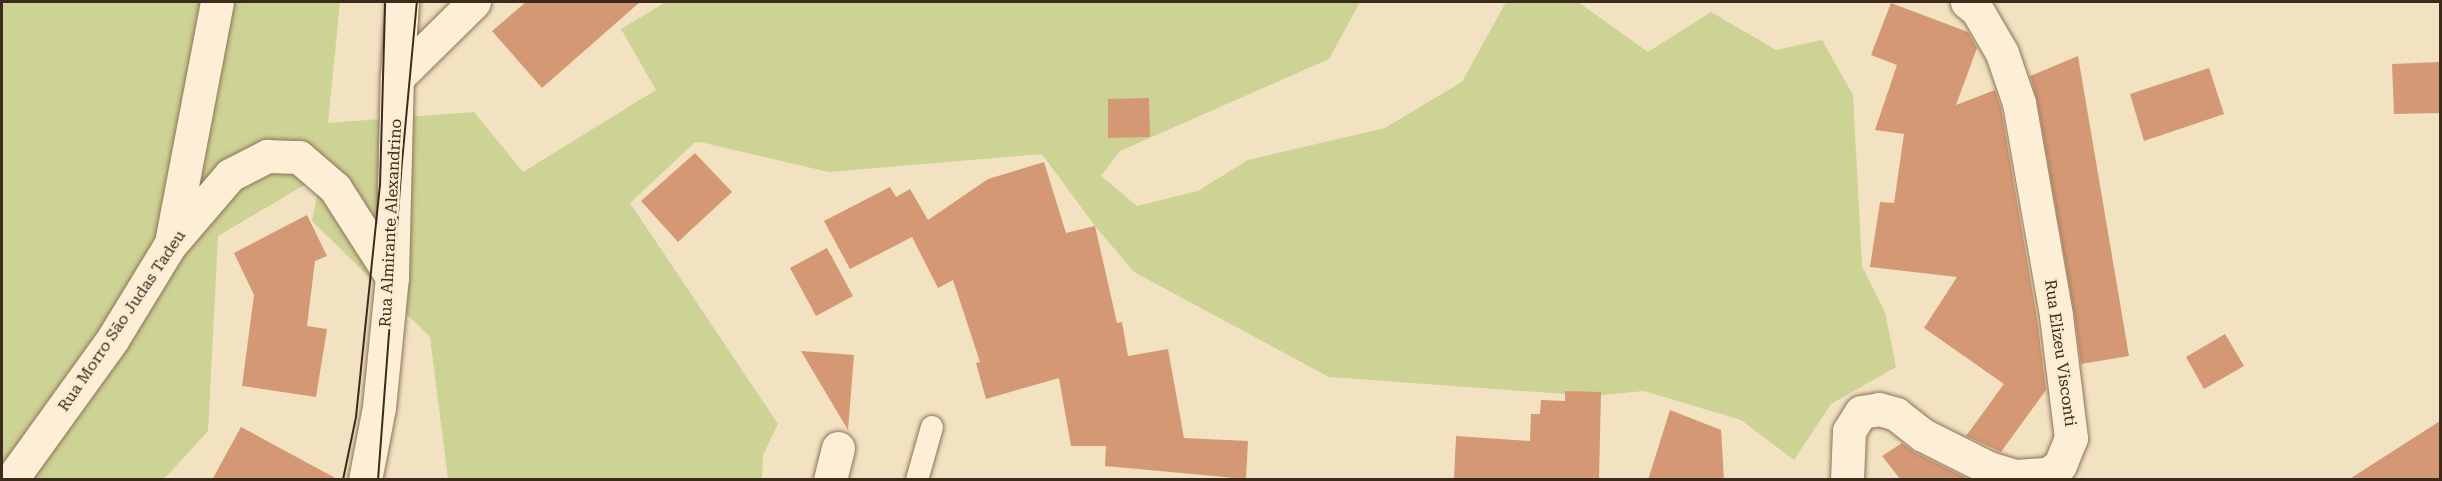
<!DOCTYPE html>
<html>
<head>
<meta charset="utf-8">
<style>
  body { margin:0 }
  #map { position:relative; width:2442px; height:481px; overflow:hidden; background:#f2e2c2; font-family:"Roboto Serif",serif }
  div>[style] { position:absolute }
  .green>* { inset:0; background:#cdd295 }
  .building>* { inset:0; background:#d49874 }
  .roads { filter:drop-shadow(0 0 2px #8e7257) drop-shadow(0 0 2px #8e7257) }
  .service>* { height:22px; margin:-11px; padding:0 11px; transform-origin:11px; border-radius:11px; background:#fcefd6 }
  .minor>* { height:33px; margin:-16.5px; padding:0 16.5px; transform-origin:16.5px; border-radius:16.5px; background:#fcefd6 }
  .tertiary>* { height:33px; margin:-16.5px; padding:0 16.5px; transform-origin:16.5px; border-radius:16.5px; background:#fcefd6 }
  .tram>* { height:1.5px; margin:-0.75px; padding:0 0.75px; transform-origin:0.75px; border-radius:0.75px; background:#3c2b1d }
  span { translate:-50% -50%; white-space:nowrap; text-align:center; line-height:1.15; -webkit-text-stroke:5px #f9ecd2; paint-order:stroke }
  .street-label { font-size:16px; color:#3c2b1d }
  .frame { position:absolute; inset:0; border:3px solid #3c2b1d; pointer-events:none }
</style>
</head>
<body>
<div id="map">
  <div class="green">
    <i style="clip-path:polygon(2px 2px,340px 2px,328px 123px,474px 112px,523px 172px,656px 90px,621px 29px,666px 2px,1360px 2px,1329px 59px,1120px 151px,1101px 176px,1137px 206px,1198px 191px,1248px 160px,1385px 128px,1462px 82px,1506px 2px,1578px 2px,1648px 52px,1711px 12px,1776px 50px,1822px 40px,1853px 95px,1862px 266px,1885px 312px,1896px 367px,1831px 404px,1794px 460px,1741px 420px,1644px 391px,1593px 396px,1329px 377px,1134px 272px,1095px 226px,1042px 154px,829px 172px,700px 142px,694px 143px,630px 203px,778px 424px,763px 455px,762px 479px,448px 479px,430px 337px,312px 221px,321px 175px,218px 236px,208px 431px,164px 479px,2px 479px)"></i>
  </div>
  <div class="building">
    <i style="clip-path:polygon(526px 2px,640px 2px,542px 88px,492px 31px)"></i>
    <i style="clip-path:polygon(1891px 3px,1968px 32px,1977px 48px,1956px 105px,1995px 90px,2001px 108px,2037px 318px,2046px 390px,2001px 452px,1966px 436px,2004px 384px,1924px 328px,1957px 277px,1870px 267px,1880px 202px,1894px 203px,1904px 134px,1875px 130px,1897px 65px,1871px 55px)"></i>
    <i style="clip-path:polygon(2078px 56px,2129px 356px,2081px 364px,2074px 312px,2037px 100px,2030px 76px)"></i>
    <i style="clip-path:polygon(2440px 62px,2440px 113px,2394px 114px,2392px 64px)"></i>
    <i style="clip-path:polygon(2209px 68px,2224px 114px,2144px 141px,2130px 94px)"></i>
    <i style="clip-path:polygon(1149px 98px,1150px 137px,1108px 138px,1108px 99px)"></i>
    <i style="clip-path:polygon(695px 153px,732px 192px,678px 242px,641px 201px)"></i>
    <i style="clip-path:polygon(1044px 162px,1066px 233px,1095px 226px,1117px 323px,1122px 322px,1128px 356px,1168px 349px,1184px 438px,1248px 441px,1246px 479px,1105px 466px,1106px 446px,1071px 446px,1059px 378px,986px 399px,976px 363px,980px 362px,953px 280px,938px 288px,912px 237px,850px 269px,824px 221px,890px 187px,896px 197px,910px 189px,928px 220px,988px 179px)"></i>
    <i style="clip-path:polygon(307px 215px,327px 256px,315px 261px,307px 326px,327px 329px,316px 397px,242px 386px,254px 295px,234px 253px)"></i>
    <i style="clip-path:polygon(827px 248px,853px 296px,816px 316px,790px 268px)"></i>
    <i style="clip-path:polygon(2225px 334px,2244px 366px,2204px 389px,2186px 357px)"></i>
    <i style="clip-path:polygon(801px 351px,854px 355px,848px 430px)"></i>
    <i style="clip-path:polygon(1565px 391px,1601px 392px,1599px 480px,1454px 480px,1456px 436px,1530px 441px,1531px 414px,1540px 414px,1541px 400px,1565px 401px)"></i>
    <i style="clip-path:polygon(1670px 410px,1721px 430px,1724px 480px,1648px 480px)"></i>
    <i style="clip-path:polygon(2440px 421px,2440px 480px,2348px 480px)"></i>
    <i style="clip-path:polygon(241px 427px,339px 480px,212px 480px)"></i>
    <i style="clip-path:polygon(1902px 443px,1914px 452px,1970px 480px,1901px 480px,1882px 456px)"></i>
  </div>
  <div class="roads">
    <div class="service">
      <i style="left:917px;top:480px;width:55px;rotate:-74.2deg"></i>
    </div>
    <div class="minor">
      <i style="left:397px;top:78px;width:108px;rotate:-44.6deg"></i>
      <i style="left:171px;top:243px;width:245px;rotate:-79.2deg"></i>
      <i style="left:11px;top:480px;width:173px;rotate:-54.2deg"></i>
      <i style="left:112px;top:340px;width:111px;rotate:-58.6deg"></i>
      <i style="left:170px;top:245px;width:92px;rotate:-49.4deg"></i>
      <i style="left:230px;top:175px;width:42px;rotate:-27.2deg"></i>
      <i style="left:267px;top:156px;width:32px;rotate:2deg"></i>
      <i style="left:299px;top:157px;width:48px;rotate:40.7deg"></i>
      <i style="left:335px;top:188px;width:106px;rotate:57.4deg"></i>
      <i style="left:830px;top:480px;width:33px;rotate:-76deg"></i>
      <i style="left:1847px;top:480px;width:49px;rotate:-87.7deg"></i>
      <i style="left:1849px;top:431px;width:22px;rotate:-58deg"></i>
      <i style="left:1861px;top:412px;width:18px;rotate:-9deg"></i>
      <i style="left:1879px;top:409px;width:18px;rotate:16deg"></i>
      <i style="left:1896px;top:414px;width:34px;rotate:38deg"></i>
      <i style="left:1923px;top:435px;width:74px;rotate:26.6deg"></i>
      <i style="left:1989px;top:468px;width:28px;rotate:17deg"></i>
      <i style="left:2016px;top:476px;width:32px;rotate:-4deg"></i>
      <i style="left:2048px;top:474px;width:15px;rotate:-37deg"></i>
      <i style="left:2060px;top:465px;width:29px;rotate:-68deg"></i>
      <i style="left:2071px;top:438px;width:124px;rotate:-97deg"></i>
      <i style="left:2056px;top:315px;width:215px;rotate:-99.9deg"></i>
      <i style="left:2019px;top:103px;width:53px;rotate:-108.8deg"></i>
      <i style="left:2002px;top:53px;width:50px;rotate:-120.2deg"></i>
      <i style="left:1977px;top:10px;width:13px;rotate:-141deg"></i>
    </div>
    <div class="tertiary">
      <i style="left:365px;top:480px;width:74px;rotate:-79.1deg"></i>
      <i style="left:379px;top:407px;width:131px;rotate:-84.3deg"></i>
      <i style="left:392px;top:277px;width:199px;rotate:-88.6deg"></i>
      <i style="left:397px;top:78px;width:76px;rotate:-86.2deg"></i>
    </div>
  </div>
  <div class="tram">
    <i style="left:343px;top:480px;width:64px;rotate:-78.3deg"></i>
    <i style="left:356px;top:417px;width:232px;rotate:-84.1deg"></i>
    <i style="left:380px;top:186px;width:184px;rotate:-88.4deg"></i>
    <i style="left:378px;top:480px;width:308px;rotate:-85.7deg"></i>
    <i style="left:401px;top:173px;width:172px;rotate:-84.7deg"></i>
  </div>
  <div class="street-label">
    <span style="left:391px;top:223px;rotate:-87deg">Rua Almirante Alexandrino</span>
    <span style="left:122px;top:321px;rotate:-56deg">Rua Morro São Judas Tadeu</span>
    <span style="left:2060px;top:353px;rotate:82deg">Rua Elizeu Visconti</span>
  </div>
  <div class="frame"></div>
</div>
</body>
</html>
